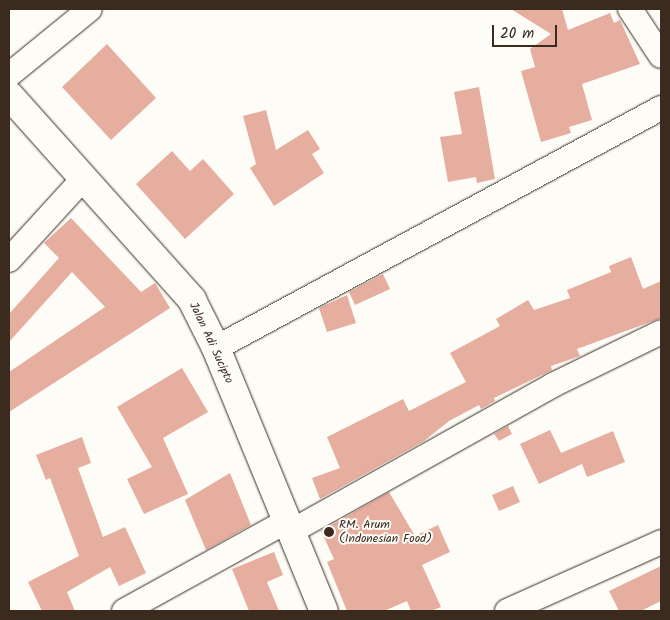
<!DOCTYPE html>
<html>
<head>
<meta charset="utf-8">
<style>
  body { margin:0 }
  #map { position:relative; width:670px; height:620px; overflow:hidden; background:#fdfcf7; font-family:Kalam,sans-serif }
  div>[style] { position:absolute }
  .building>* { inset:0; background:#e6ae9f }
  .roads { filter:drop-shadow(0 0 1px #3b2a1e) drop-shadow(0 0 1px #3b2a1e) }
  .street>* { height:24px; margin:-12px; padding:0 12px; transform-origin:12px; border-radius:12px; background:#fdfcf7 }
  .secondary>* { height:28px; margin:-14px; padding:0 14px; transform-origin:14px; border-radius:14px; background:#fdfcf7 }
  .dots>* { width:14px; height:14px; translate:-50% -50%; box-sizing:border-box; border:2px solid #fdfcf7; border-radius:50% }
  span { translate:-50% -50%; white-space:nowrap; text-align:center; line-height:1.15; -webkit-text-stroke:4px #fdfcf7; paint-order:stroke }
  .street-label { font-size:12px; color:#3b2a1e }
  .poi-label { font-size:12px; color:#3b2a1e }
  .left { translate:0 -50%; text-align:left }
  .frame { position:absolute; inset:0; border:10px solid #3b2a1e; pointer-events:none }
  .scale { position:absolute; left:492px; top:25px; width:65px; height:22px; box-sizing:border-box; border:2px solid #3b2a1e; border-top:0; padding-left:6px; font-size:15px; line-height:18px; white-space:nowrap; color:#3b2a1e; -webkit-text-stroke:4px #fdfcf7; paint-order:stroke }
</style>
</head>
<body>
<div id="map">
  <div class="building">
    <i style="clip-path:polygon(511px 9px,562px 9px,568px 30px,610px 13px,614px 23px,620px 20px,640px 64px,582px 84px,592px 120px,569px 127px,571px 133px,541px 142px,521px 71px,535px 67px,530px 49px,551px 34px)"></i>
    <i style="clip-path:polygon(107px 44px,156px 98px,111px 140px,62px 87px)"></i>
    <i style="clip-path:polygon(479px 87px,495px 179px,477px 183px,476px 177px,448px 182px,440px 137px,462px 134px,454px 92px)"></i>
    <i style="clip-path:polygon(266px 110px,276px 150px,308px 130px,320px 149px,312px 154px,324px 173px,274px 206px,250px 168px,256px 164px,243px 116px)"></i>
    <i style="clip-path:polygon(172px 151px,190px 171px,203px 159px,234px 194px,185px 239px,136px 184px)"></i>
    <i style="clip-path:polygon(71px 218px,141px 292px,155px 283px,170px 308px,9px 412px,9px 372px,105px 307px,72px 272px,9px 342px,9px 314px,59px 258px,44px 243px)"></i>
    <i style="clip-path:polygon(631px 257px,643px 289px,661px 281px,661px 318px,577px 349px,580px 356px,551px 366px,552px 370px,494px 398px,495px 401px,481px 409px,479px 405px,449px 421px,424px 441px,320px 499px,312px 478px,340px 468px,327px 437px,403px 399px,409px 411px,466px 382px,450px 353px,500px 326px,496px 319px,528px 300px,534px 310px,570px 298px,567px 290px,611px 272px,609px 266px)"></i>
    <i style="clip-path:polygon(383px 274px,390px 289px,355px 305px,349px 292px)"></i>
    <i style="clip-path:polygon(347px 295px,356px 323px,327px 332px,319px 308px)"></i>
    <i style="clip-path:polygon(182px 368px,208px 412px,163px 438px,188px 494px,144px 514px,127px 479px,152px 467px,117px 407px)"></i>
    <i style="clip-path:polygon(508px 426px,512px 434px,499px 441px,494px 434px)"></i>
    <i style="clip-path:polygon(550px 430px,561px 453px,613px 431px,625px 462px,587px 477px,582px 464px,539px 484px,520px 444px)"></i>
    <i style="clip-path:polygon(82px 437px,91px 463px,78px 468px,103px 537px,125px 527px,146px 573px,119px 586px,110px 567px,67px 592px,75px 611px,42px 611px,28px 582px,79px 556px,50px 478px,46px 480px,36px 455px)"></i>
    <i style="clip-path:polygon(230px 473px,251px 525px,206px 550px,185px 500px)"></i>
    <i style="clip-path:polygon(513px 486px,520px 502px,499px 511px,492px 495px)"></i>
    <i style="clip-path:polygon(389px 492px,415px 536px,438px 525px,450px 552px,422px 565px,441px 607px,431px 611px,411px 611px,407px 601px,384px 611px,347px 611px,327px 562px,334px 559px,321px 531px)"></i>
    <i style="clip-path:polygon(274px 552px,283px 575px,267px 582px,279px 611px,249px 611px,232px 569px)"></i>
    <i style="clip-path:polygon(661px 566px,661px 601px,641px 611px,619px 611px,609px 591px)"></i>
  </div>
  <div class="roads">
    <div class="street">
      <i style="left:630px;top:9px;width:56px;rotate:56.6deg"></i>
      <i style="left:9px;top:75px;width:104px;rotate:-39.2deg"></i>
      <i style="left:9px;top:260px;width:110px;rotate:-47.6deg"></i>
      <i style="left:216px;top:348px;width:506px;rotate:-28.34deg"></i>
      <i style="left:292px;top:531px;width:299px;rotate:-29.2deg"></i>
      <i style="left:553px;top:385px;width:120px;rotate:-26.1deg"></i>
      <i style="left:124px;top:611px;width:186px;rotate:-28.9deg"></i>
      <i style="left:507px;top:611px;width:169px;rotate:-24.1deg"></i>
    </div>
    <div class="secondary">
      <i style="left:9px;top:95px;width:275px;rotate:48.2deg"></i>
      <i style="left:192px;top:300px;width:54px;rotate:63.4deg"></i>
      <i style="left:216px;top:348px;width:284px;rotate:67.7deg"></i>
    </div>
  </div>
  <div class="dots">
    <i style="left:329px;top:532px;background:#3b2a1e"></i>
  </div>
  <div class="street-label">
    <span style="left:211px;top:343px;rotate:65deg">Jalan Adi Sucipto</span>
  </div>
  <div class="poi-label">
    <span class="left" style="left:339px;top:532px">RM. Arum<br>(Indonesian Food)</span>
  </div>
  <div class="frame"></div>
  <div class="scale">20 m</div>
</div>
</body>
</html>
